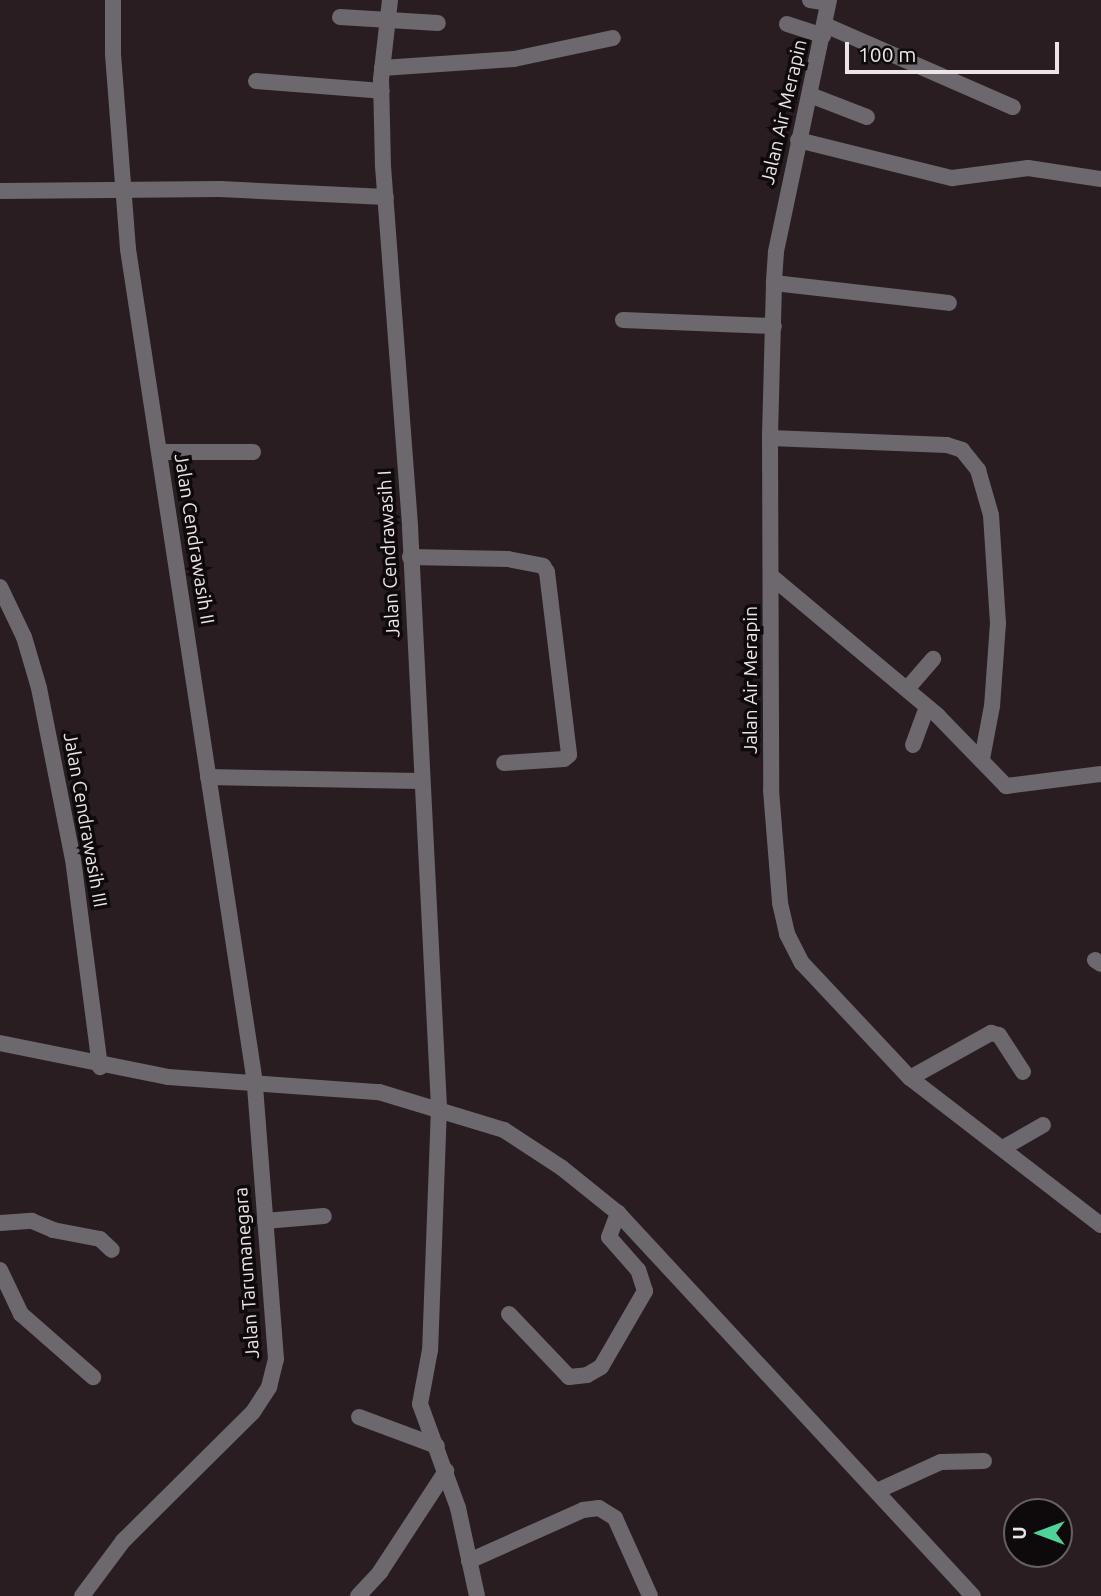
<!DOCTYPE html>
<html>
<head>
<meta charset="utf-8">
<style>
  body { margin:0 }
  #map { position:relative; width:1101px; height:1596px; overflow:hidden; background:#291d22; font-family:Ubuntu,sans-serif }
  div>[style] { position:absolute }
  .minor>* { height:16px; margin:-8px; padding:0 8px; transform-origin:8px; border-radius:8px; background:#6c686d }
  span { translate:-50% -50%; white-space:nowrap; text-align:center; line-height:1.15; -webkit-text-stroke:7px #0e090b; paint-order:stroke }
  .street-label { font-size:19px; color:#ece4e7 }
  .north { position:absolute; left:1003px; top:1498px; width:70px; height:70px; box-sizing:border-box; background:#0e090b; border:2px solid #676163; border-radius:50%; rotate:270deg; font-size:19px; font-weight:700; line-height:28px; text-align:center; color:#ece4e7 }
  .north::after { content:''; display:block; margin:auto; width:24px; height:32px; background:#50d398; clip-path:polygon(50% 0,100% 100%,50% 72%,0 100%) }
  .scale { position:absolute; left:845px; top:42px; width:214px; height:32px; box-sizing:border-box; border:4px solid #ece4e7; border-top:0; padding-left:9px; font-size:21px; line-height:24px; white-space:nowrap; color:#ece4e7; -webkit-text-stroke:5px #0e090b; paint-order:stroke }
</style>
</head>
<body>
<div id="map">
  <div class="minor">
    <i style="left:390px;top:0;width:80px;rotate:96.5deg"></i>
    <i style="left:381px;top:79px;width:87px;rotate:88.7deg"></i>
    <i style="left:383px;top:166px;width:362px;rotate:85.7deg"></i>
    <i style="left:410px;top:527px;width:581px;rotate:87.14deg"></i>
    <i style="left:439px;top:1107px;width:243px;rotate:92.1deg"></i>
    <i style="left:430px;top:1350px;width:55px;rotate:100.5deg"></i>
    <i style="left:420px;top:1404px;width:111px;rotate:69.9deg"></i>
    <i style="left:458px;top:1508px;width:90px;rotate:77.8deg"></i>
    <i style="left:810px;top:0;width:18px;rotate:9deg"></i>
    <i style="left:829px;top:0;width:258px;rotate:101.9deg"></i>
    <i style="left:776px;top:252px;width:31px;rotate:94deg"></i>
    <i style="left:774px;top:283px;width:155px;rotate:91.5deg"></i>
    <i style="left:770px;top:438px;width:352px;rotate:89.8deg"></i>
    <i style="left:771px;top:790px;width:113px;rotate:85.4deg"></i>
    <i style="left:780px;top:903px;width:32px;rotate:77deg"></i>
    <i style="left:787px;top:934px;width:33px;rotate:63deg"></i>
    <i style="left:802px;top:963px;width:158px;rotate:46.8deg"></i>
    <i style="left:910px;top:1078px;width:241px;rotate:37.6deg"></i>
    <i style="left:340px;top:17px;width:98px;rotate:3.5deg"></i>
    <i style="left:787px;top:24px;width:38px;rotate:18deg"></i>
    <i style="left:825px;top:25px;width:205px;rotate:23.6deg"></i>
    <i style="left:382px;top:68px;width:132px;rotate:-3.9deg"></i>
    <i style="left:514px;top:59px;width:101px;rotate:-12deg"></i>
    <i style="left:256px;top:81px;width:126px;rotate:4.5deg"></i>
    <i style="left:810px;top:95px;width:61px;rotate:21.1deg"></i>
    <i style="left:798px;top:140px;width:159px;rotate:13.9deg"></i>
    <i style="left:952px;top:178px;width:77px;rotate:-7.5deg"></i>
    <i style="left:1028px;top:168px;width:74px;rotate:8.6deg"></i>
    <i style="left:0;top:191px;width:220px;rotate:-0.5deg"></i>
    <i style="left:220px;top:189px;width:166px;rotate:2.8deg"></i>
    <i style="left:774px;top:283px;width:176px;rotate:6.5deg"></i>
    <i style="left:623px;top:320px;width:151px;rotate:2.3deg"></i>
    <i style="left:770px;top:438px;width:177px;rotate:2.3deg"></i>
    <i style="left:947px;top:445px;width:16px;rotate:18deg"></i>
    <i style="left:962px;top:450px;width:26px;rotate:51deg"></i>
    <i style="left:978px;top:470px;width:47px;rotate:73.9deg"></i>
    <i style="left:991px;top:515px;width:108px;rotate:86.3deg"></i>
    <i style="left:998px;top:623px;width:83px;rotate:94.1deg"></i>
    <i style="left:992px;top:706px;width:54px;rotate:100.7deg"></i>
    <i style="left:160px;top:452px;width:93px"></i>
    <i style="left:410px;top:557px;width:98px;rotate:1.2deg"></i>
    <i style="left:508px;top:559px;width:36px;rotate:11deg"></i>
    <i style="left:543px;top:566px;width:7px;rotate:56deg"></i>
    <i style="left:547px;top:572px;width:184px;rotate:83.1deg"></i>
    <i style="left:569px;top:755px;width:6px;rotate:141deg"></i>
    <i style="left:564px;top:759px;width:60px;rotate:176.2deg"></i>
    <i style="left:772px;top:577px;width:217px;rotate:39.9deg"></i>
    <i style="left:938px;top:716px;width:98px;rotate:45.8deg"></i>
    <i style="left:1006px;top:786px;width:96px;rotate:-7.2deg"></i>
    <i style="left:0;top:587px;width:55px;rotate:64.4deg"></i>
    <i style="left:24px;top:637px;width:53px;rotate:73.6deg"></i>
    <i style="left:39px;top:688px;width:174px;rotate:78.8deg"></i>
    <i style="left:73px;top:859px;width:210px;rotate:82.6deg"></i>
    <i style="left:907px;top:689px;width:40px;rotate:-49deg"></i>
    <i style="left:913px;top:745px;width:40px;rotate:-69.8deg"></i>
    <i style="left:208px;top:777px;width:212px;rotate:1.1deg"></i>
    <i style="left:1095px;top:960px;width:7px;rotate:34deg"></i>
    <i style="left:0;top:1043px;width:171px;rotate:11.4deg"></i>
    <i style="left:168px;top:1077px;width:212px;rotate:4.1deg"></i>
    <i style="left:379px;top:1092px;width:131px;rotate:16.9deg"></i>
    <i style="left:504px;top:1130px;width:69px;rotate:33.2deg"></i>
    <i style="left:562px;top:1168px;width:72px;rotate:38.8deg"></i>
    <i style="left:618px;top:1213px;width:522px;rotate:47.17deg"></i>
    <i style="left:910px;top:1078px;width:93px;rotate:-29.1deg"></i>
    <i style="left:991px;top:1033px;width:8px;rotate:14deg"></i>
    <i style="left:999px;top:1035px;width:44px;rotate:57deg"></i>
    <i style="left:1003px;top:1148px;width:46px;rotate:-29.9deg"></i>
    <i style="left:265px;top:1221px;width:59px;rotate:-4.8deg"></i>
    <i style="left:0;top:1223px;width:32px;rotate:-4deg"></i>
    <i style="left:32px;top:1221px;width:23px;rotate:23deg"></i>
    <i style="left:53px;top:1230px;width:48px;rotate:10.8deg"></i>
    <i style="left:100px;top:1239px;width:16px;rotate:43deg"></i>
    <i style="left:0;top:1270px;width:49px;rotate:64.5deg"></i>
    <i style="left:21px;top:1314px;width:96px;rotate:41.2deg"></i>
    <i style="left:509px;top:1314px;width:87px;rotate:46.4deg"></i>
    <i style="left:569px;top:1377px;width:18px;rotate:-6deg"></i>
    <i style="left:587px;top:1375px;width:16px;rotate:-30deg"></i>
    <i style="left:601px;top:1367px;width:88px;rotate:-59.9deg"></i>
    <i style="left:645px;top:1291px;width:22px;rotate:-108deg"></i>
    <i style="left:638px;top:1270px;width:44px;rotate:-131.3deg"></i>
    <i style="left:609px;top:1237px;width:26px;rotate:-69deg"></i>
    <i style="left:359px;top:1417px;width:83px;rotate:20.4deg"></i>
    <i style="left:877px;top:1491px;width:70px;rotate:-24.4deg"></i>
    <i style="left:941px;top:1462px;width:43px;rotate:-1.3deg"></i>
    <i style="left:469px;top:1561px;width:125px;rotate:-24.1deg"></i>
    <i style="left:583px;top:1510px;width:16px;rotate:-7deg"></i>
    <i style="left:599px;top:1508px;width:19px;rotate:32deg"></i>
    <i style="left:615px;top:1518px;width:85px;rotate:65.8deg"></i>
    <i style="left:82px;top:1596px;width:69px;rotate:-53.3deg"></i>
    <i style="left:123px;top:1541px;width:183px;rotate:-44.8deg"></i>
    <i style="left:253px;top:1412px;width:30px;rotate:-57deg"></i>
    <i style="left:269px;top:1387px;width:29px;rotate:-76deg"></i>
    <i style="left:276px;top:1359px;width:277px;rotate:-94.4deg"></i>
    <i style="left:255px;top:1083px;width:844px;rotate:-98.66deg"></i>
    <i style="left:128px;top:249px;width:197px;rotate:-94.4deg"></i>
    <i style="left:113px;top:53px;width:53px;rotate:-90deg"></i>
    <i style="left:358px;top:1596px;width:33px;rotate:-47deg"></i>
    <i style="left:380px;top:1572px;width:121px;rotate:-56.8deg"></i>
  </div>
  <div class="street-label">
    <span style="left:784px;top:112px;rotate:-77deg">Jalan Air Merapin</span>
    <span style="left:194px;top:539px;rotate:81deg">Jalan Cendrawasih II</span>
    <span style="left:389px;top:554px;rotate:-93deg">Jalan Cendrawasih I</span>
    <span style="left:751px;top:680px;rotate:-90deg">Jalan Air Merapin</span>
    <span style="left:85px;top:820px;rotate:80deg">Jalan Cendrawasih III</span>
    <span style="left:247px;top:1273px;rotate:-94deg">Jalan Tarumanegara</span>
  </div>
  <div class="north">U</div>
  <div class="scale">100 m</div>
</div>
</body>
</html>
